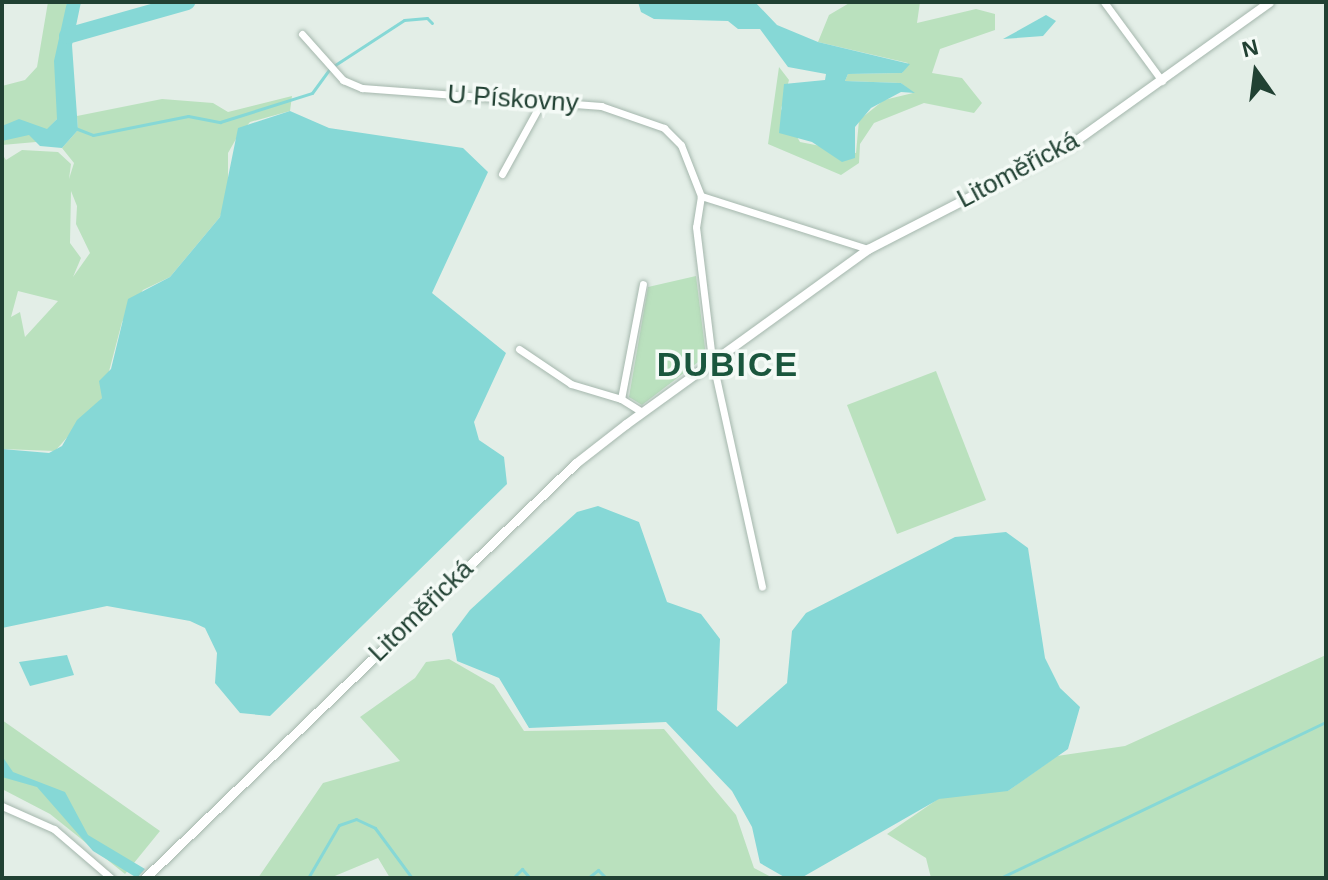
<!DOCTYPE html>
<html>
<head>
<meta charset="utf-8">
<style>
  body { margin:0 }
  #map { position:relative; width:1328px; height:880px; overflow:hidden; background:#e3eee7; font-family:Arial,sans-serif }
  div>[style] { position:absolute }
  .green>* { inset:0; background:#bae1be }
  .water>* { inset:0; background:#86d8d6 }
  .stream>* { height:3px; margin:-1.5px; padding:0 1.5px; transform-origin:1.5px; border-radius:1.5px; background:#86d8d6 }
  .river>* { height:16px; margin:-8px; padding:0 8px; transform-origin:8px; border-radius:8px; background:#86d8d6 }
  .roads { filter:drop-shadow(0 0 2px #a5b7ad) drop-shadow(0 0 2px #a5b7ad) }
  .minor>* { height:7px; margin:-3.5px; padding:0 3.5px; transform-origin:3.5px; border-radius:3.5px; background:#fff }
  .tertiary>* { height:9px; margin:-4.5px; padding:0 4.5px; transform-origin:4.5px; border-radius:4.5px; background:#fff }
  span { translate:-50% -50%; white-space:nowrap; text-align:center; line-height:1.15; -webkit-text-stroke:7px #f4faf6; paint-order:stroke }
  .street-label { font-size:26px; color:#214133 }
  .district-label { font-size:34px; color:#1a563d; font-weight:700; letter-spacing:2px }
  .frame { position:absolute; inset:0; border:4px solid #214133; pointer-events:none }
  .north { position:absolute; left:1216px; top:32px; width:80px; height:80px; -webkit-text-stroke:6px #f4faf6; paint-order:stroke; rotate:346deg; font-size:22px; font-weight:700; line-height:32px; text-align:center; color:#214133 }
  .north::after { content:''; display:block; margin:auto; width:28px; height:36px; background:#214133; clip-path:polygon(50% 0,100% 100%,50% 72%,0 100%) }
</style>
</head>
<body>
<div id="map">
  <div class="green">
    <i style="clip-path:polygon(48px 2px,67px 2px,57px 119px,36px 142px,2px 145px,2px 86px,25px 80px,37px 67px)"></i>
    <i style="clip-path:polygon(851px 2px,920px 2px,917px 23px,976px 9px,995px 14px,995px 30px,940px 49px,932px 73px,962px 78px,982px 103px,974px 113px,924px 103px,874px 123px,860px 144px,859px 163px,841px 175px,768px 144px,779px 67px,789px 80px,781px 109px,800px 142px,856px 153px,859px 120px,884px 100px,913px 93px,901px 83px,845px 81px,848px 74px,902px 73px,908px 63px,818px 42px,829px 15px)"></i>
    <i style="clip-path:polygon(evenodd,292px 96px,290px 111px,250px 122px,236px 139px,228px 153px,228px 194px,220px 217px,170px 277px,143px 290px,122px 322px,102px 398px,55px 451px,2px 449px,2px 154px,6px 160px,22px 150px,58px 152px,71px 164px,69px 179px,74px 163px,62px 148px,78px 130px,77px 116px,162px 99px,213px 103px,228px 112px,292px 96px,71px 191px,77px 206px,76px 224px,90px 253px,73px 277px,81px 258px,70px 243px,71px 191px,292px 96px,18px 291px,58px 301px,25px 337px,20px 312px,11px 317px,18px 291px)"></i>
    <i style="clip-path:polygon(696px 276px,706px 356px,642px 405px,629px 397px,648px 287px)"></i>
    <i style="clip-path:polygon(936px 371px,986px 500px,897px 534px,847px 405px)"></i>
    <i style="clip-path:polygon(1326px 655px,1326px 878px,931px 878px,926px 858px,887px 834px,938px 799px,970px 790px,1008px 791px,1057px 756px,1125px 746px)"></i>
    <i style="clip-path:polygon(449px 659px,494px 685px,524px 731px,664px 729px,736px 815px,754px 868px,773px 878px,390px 878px,378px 858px,330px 878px,258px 878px,323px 783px,400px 761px,360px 717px,415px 678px,426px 662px)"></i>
    <i style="clip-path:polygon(2px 720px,160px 831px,125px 874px,50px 814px,2px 789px)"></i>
  </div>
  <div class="water">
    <i style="clip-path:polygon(67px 2px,81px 2px,72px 45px,78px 130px,62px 148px,40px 146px,29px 135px,2px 141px,2px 126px,19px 119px,47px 129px,57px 119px,54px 61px)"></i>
    <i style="clip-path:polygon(638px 2px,755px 2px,777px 25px,818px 42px,910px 64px,902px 73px,848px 74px,845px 81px,901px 83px,915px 93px,901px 92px,871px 108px,855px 127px,855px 158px,842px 162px,812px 142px,779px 133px,784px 84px,825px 80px,826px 74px,788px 67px,760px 29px,738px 29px,728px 21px,654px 19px,641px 12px)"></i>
    <i style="clip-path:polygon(1046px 15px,1056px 21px,1043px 36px,1003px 39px)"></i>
    <i style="clip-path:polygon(290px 111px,329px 128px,463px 148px,488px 172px,432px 293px,506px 353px,474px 422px,479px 440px,504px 457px,507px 484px,270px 716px,240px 713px,215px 683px,217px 653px,205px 628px,190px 621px,107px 606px,2px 628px,2px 449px,49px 453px,62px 446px,77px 420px,102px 398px,99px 381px,111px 369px,128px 299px,170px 277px,220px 217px,238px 128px)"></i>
    <i style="clip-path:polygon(598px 506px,639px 522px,667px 602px,701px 614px,720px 639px,717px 710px,737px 727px,787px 683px,792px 631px,806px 613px,955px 537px,1006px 532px,1028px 548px,1045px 658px,1060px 688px,1080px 707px,1068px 749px,1008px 791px,939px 799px,801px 878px,786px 878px,760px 863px,752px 827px,732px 791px,666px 722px,529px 728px,499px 678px,457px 661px,452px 634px,470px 610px,577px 512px)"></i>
    <i style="clip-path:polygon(67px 655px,74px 675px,30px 686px,19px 662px)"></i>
    <i style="clip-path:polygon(2px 756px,13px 772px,65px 792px,88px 835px,145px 869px,137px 878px,93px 851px,37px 787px,2px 777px)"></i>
  </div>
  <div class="stream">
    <i style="left:335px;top:65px;width:82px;rotate:-33.1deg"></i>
    <i style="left:404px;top:20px;width:23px;rotate:-5deg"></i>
    <i style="left:427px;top:18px;width:7px;rotate:45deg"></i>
    <i style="left:75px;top:128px;width:19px;rotate:21deg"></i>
    <i style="left:93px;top:135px;width:97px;rotate:-11.3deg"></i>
    <i style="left:188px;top:116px;width:33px;rotate:11deg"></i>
    <i style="left:220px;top:122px;width:96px;rotate:-17.5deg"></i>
    <i style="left:312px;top:93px;width:29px;rotate:-54deg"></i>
    <i style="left:308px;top:878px;width:61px;rotate:-59.7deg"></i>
    <i style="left:339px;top:825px;width:18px;rotate:-19deg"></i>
    <i style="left:356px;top:819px;width:21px;rotate:25deg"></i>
    <i style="left:375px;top:828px;width:62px;rotate:53.5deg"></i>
    <i style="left:513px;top:878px;width:13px;rotate:-45deg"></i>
    <i style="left:522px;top:869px;width:12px;rotate:48deg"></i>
    <i style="left:588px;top:878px;width:13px;rotate:-39deg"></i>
    <i style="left:598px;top:870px;width:11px;rotate:45deg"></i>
    <i style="left:1000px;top:878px;width:361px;rotate:-25.6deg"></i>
  </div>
  <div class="river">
    <i style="left:67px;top:36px;width:125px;rotate:-15.8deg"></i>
  </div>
  <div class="roads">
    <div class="minor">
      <i style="left:1104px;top:2px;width:98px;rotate:53.7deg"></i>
      <i style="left:302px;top:34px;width:62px;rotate:48.3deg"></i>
      <i style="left:343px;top:80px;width:21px;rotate:23deg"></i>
      <i style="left:362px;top:88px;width:240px;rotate:4.3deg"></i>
      <i style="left:601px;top:106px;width:67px;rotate:19.2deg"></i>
      <i style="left:664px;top:128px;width:24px;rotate:45deg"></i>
      <i style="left:681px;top:145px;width:55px;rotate:68.6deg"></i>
      <i style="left:701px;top:196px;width:31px;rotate:99deg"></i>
      <i style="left:696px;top:227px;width:133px;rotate:83.1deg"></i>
      <i style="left:712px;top:359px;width:233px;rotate:77.6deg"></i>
      <i style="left:502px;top:174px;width:81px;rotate:-61.2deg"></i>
      <i style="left:701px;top:196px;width:175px;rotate:17.6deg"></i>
      <i style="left:519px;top:349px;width:63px;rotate:33.9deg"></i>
      <i style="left:571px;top:384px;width:52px;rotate:16.7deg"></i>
      <i style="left:642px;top:412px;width:25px;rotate:-148deg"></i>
      <i style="left:621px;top:399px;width:117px;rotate:-79.2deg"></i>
      <i style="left:2px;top:806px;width:57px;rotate:23.9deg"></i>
      <i style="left:54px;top:829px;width:75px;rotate:40.7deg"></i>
    </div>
    <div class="tertiary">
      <i style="left:145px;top:878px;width:598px;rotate:-43.92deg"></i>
      <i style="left:576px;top:463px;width:63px;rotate:-38deg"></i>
      <i style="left:626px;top:424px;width:299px;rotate:-35.9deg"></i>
      <i style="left:868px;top:249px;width:225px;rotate:-27.2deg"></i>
      <i style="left:1068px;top:146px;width:247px;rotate:-35.6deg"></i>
    </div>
  </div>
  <div class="street-label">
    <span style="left:513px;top:99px;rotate:4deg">U Pískovny</span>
    <span style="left:1018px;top:170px;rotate:-28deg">Litoměřická</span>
    <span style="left:421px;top:611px;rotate:-44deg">Litoměřická</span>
  </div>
  <div class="district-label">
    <span style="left:728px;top:365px">DUBICE</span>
  </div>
  <div class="frame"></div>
  <div class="north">N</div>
</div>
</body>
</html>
